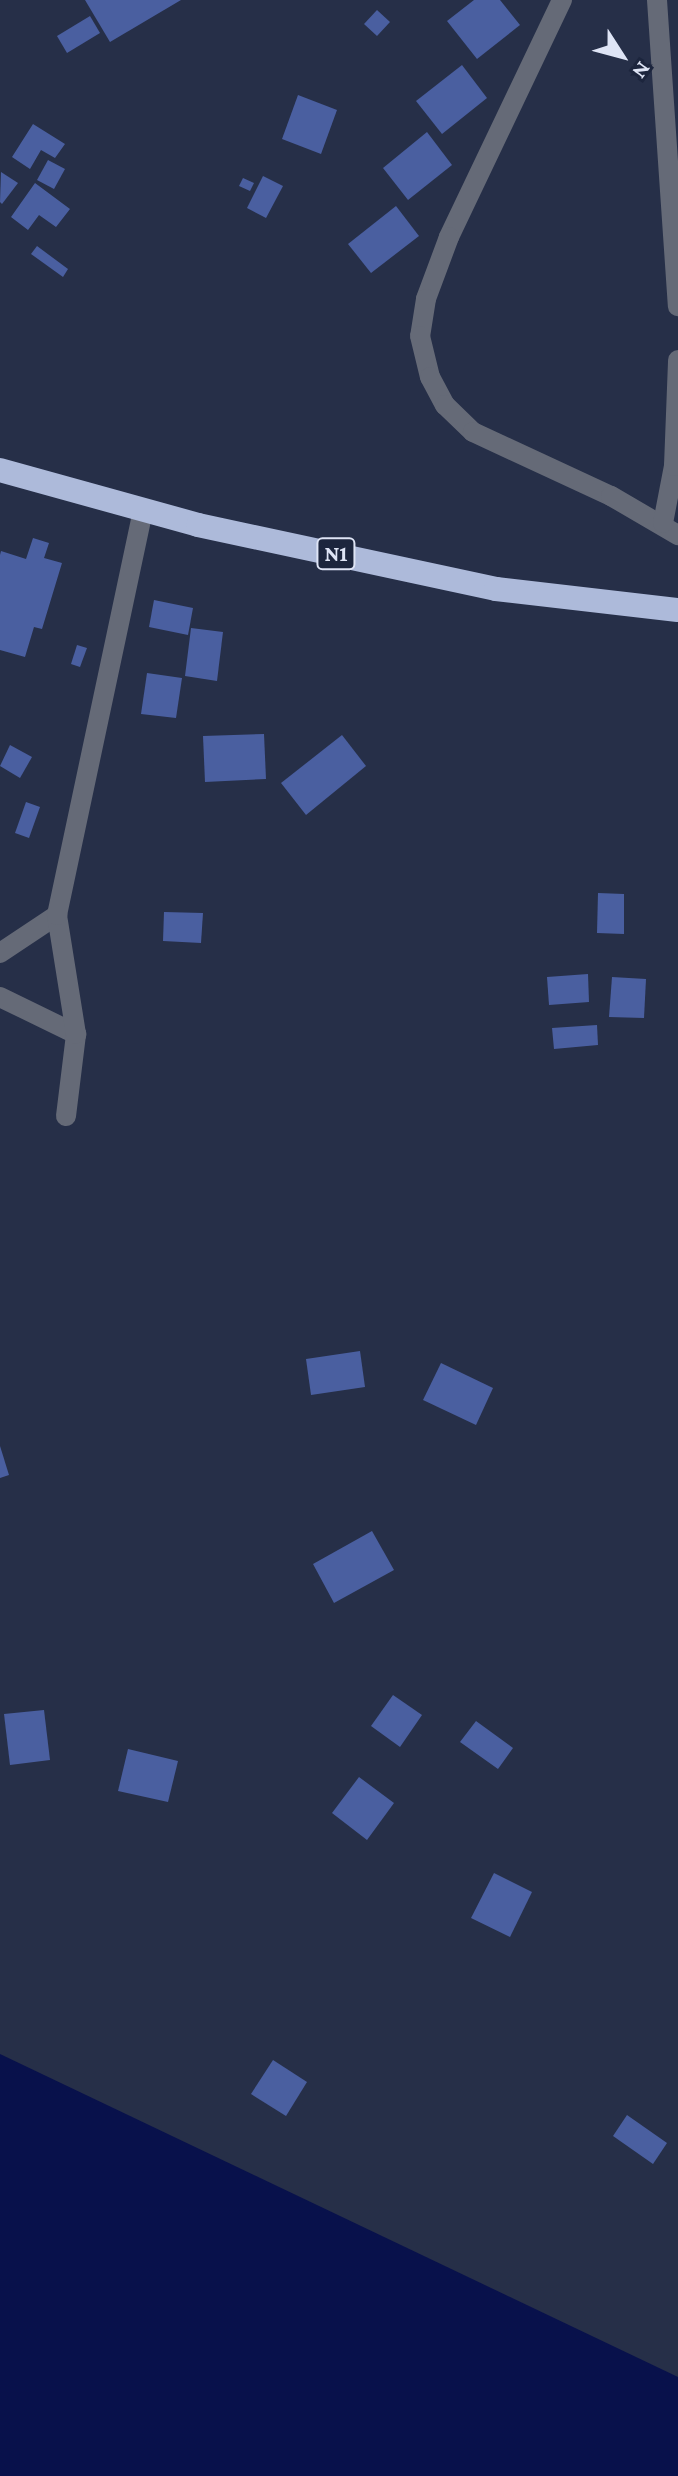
<!DOCTYPE html>
<html>
<head>
<meta charset="utf-8">
<style>
  body { margin:0 }
  #map { position:relative; width:678px; height:2476px; overflow:hidden; background:#262f48; font-family:"Crimson Pro",serif }
  div>[style] { position:absolute }
  .water>* { inset:0; background:#08114b }
  .building>* { inset:0; background:#4a5fa0 }
  .street>* { height:20px; margin:-10px; padding:0 10px; transform-origin:10px; border-radius:10px; background:#656a77 }
  .highway>* { height:24px; margin:-12px; padding:0 12px; transform-origin:12px; border-radius:12px; background:#adbada }
  span { translate:-50% -50%; white-space:nowrap; text-align:center; line-height:1.15; -webkit-text-stroke:6px #1c253d; paint-order:stroke }
  .shield-label span { padding:2px 6px; background:#1c253d; border:2px solid; border-radius:6px; -webkit-text-stroke-width:0 }
  .shield-label { font-size:22px; color:#dee4f5; font-weight:700 }
  .north { position:absolute; left:582px; top:16px; width:80px; height:80px; -webkit-text-stroke:6px #1c253d; paint-order:stroke; rotate:126deg; font-size:22px; font-weight:700; line-height:32px; text-align:center; color:#dee4f5 }
  .north::after { content:''; display:block; margin:auto; width:28px; height:36px; background:#dee4f5; clip-path:polygon(50% 0,100% 100%,50% 72%,0 100%) }
</style>
</head>
<body>
<div id="map">
  <div class="water">
    <i style="clip-path:polygon(0 2054px,678px 2377px,678px 2476px,0 2476px)"></i>
  </div>
  <div class="building">
    <i style="clip-path:polygon(85px 0,181px 0,110px 42px)"></i>
    <i style="clip-path:polygon(474px 0,500px 0,520px 25px,477px 59px,447px 21px)"></i>
    <i style="clip-path:polygon(377px 10px,390px 22px,377px 36px,364px 24px)"></i>
    <i style="clip-path:polygon(90px 16px,100px 33px,67px 53px,57px 36px)"></i>
    <i style="clip-path:polygon(462px 65px,487px 98px,442px 134px,416px 101px)"></i>
    <i style="clip-path:polygon(298px 95px,337px 110px,321px 154px,282px 139px)"></i>
    <i style="clip-path:polygon(33px 124px,65px 144px,55px 158px,41px 150px,30px 169px,12px 157px)"></i>
    <i style="clip-path:polygon(427px 132px,452px 165px,408px 200px,383px 168px)"></i>
    <i style="clip-path:polygon(48px 160px,65px 169px,54px 189px,37px 180px)"></i>
    <i style="clip-path:polygon(1px 172px,18px 183px,2px 204px,0 202px)"></i>
    <i style="clip-path:polygon(263px 176px,283px 186px,266px 218px,247px 208px)"></i>
    <i style="clip-path:polygon(243px 178px,254px 183px,250px 191px,239px 186px)"></i>
    <i style="clip-path:polygon(35px 183px,70px 209px,56px 227px,39px 215px,28px 230px,11px 217px)"></i>
    <i style="clip-path:polygon(396px 206px,419px 236px,371px 273px,348px 244px)"></i>
    <i style="clip-path:polygon(37px 246px,68px 269px,63px 277px,31px 254px)"></i>
    <i style="clip-path:polygon(33px 538px,49px 543px,44px 558px,62px 563px,42px 629px,34px 627px,25px 657px,0 650px,0 555px,1px 551px,26px 559px)"></i>
    <i style="clip-path:polygon(154px 600px,193px 608px,188px 635px,149px 627px)"></i>
    <i style="clip-path:polygon(191px 628px,223px 632px,217px 681px,185px 676px)"></i>
    <i style="clip-path:polygon(77px 645px,87px 648px,80px 667px,71px 664px)"></i>
    <i style="clip-path:polygon(147px 673px,182px 678px,176px 718px,141px 714px)"></i>
    <i style="clip-path:polygon(264px 734px,266px 779px,205px 782px,203px 736px)"></i>
    <i style="clip-path:polygon(342px 735px,366px 766px,306px 815px,281px 783px)"></i>
    <i style="clip-path:polygon(10px 745px,32px 757px,20px 778px,0 766px)"></i>
    <i style="clip-path:polygon(26px 802px,40px 807px,29px 838px,15px 833px)"></i>
    <i style="clip-path:polygon(598px 893px,624px 894px,624px 934px,597px 933px)"></i>
    <i style="clip-path:polygon(164px 912px,203px 913px,201px 943px,163px 941px)"></i>
    <i style="clip-path:polygon(588px 974px,589px 1002px,549px 1005px,547px 977px)"></i>
    <i style="clip-path:polygon(612px 977px,646px 979px,644px 1018px,609px 1017px)"></i>
    <i style="clip-path:polygon(597px 1025px,598px 1045px,554px 1049px,552px 1028px)"></i>
    <i style="clip-path:polygon(360px 1351px,365px 1387px,311px 1395px,306px 1359px)"></i>
    <i style="clip-path:polygon(441px 1363px,493px 1388px,476px 1425px,423px 1400px)"></i>
    <i style="clip-path:polygon(0 1446px,9px 1475px,0 1478px)"></i>
    <i style="clip-path:polygon(372px 1531px,394px 1570px,334px 1603px,313px 1564px)"></i>
    <i style="clip-path:polygon(393px 1695px,422px 1715px,400px 1747px,371px 1726px)"></i>
    <i style="clip-path:polygon(44px 1710px,50px 1760px,10px 1765px,4px 1714px)"></i>
    <i style="clip-path:polygon(476px 1721px,513px 1748px,498px 1769px,460px 1742px)"></i>
    <i style="clip-path:polygon(128px 1749px,178px 1761px,168px 1802px,118px 1791px)"></i>
    <i style="clip-path:polygon(359px 1777px,394px 1803px,367px 1840px,332px 1813px)"></i>
    <i style="clip-path:polygon(494px 1873px,532px 1892px,510px 1937px,471px 1918px)"></i>
    <i style="clip-path:polygon(273px 2060px,307px 2082px,286px 2116px,251px 2094px)"></i>
    <i style="clip-path:polygon(627px 2115px,667px 2143px,653px 2164px,613px 2136px)"></i>
  </div>
  <div class="street">
    <i style="left:562px;top:0;width:263px;rotate:115.5deg"></i>
    <i style="left:449px;top:237px;width:66px;rotate:110.4deg"></i>
    <i style="left:426px;top:299px;width:37px;rotate:99deg"></i>
    <i style="left:420px;top:336px;width:42px;rotate:76.3deg"></i>
    <i style="left:430px;top:377px;width:32px;rotate:62deg"></i>
    <i style="left:445px;top:405px;width:39px;rotate:44deg"></i>
    <i style="left:473px;top:432px;width:152px;rotate:24.9deg"></i>
    <i style="left:611px;top:496px;width:78px;rotate:30.2deg"></i>
    <i style="left:657px;top:0;width:307px;rotate:86.1deg"></i>
    <i style="left:663px;top:523px;width:58px;rotate:-79.1deg"></i>
    <i style="left:674px;top:466px;width:106px;rotate:-87.8deg"></i>
    <i style="left:0;top:953px;width:69px;rotate:-33.7deg"></i>
    <i style="left:0;top:997px;width:85px;rotate:26deg"></i>
    <i style="left:66px;top:1116px;width:83px;rotate:-83deg"></i>
    <i style="left:76px;top:1034px;width:121px;rotate:-99.1deg"></i>
    <i style="left:57px;top:915px;width:414px;rotate:-78deg"></i>
  </div>
  <div class="highway">
    <i style="left:0;top:470px;width:205px;rotate:15.5deg"></i>
    <i style="left:198px;top:525px;width:305px;rotate:12.1deg"></i>
    <i style="left:496px;top:589px;width:183px;rotate:6.6deg"></i>
  </div>
  <div class="shield-label">
    <span style="left:336px;top:554px">N1</span>
  </div>
  <div class="north">N</div>
</div>
</body>
</html>
